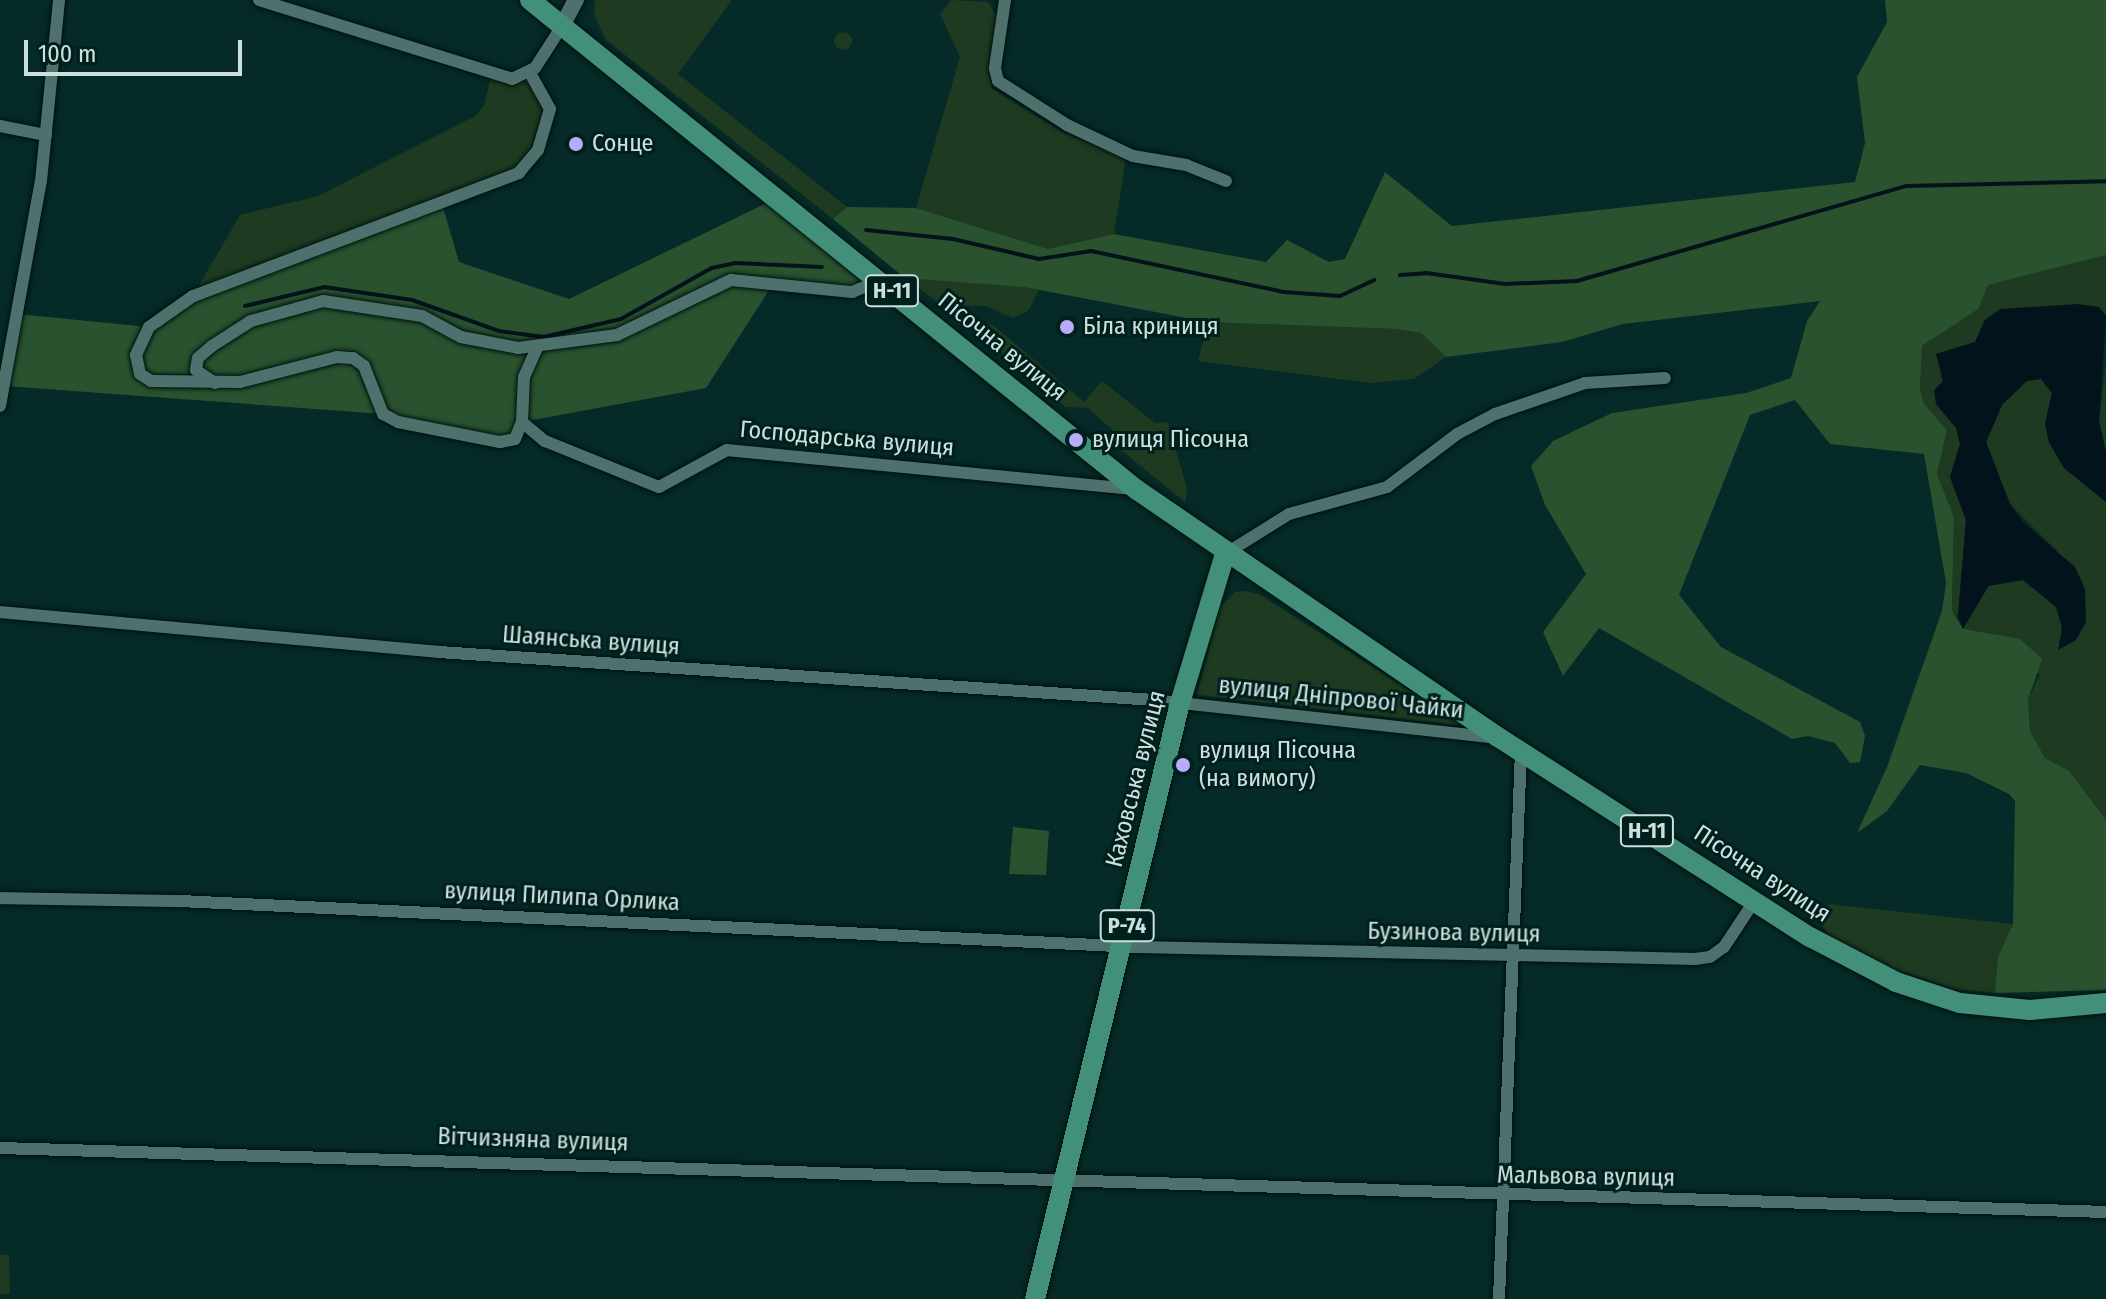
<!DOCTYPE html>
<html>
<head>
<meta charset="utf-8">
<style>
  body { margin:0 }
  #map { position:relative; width:2106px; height:1299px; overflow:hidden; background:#052a27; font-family:"Fira Sans Condensed",sans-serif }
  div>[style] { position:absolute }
  .green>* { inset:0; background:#1e3b21 }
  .round { border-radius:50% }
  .forest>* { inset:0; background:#2a522f }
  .water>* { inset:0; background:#03131c }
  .stream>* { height:4px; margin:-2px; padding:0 2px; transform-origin:2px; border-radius:2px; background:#03131c }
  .roads { filter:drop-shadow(0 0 2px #00110f) drop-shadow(0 0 2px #00110f) }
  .minor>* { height:12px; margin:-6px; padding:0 6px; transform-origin:6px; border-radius:6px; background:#4e716e }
  .tertiary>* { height:16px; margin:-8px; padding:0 8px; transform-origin:8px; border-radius:8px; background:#4e716e }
  .primary>* { height:20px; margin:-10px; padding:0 10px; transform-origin:10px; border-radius:10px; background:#429079 }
  .dots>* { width:22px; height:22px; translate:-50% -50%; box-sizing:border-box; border:4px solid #00201e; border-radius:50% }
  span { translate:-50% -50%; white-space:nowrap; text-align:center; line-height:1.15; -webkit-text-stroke:6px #00201e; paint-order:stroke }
  .shield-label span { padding:2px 6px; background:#00201e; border:2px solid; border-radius:6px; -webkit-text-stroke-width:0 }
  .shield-label { font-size:22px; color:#cee0de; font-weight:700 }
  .poi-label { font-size:24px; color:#cee0de }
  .left { translate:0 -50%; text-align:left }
  .street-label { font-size:24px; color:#cee0de }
  .scale { position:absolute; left:24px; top:40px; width:218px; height:36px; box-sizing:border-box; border:4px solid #cee0de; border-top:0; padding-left:10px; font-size:24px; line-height:28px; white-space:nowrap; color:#cee0de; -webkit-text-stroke:6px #00201e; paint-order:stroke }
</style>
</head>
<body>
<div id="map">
  <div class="green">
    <i style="clip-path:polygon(595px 0,732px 0,678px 74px,847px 207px,833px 219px,606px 40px,594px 15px)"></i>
    <i style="clip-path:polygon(951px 0,988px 2px,996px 15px,991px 88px,1065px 134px,1126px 157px,1114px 234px,1048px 249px,916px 208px,960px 57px,940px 14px)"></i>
    <i class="round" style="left:834px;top:32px;width:18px;height:18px"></i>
    <i style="clip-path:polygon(491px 75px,526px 76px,550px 109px,538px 150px,519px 173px,193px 296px,240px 215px,318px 196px,475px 116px,484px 106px)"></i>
    <i style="clip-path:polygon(2106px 255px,2106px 316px,2099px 307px,2018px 308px,1985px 320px,1975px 342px,1936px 354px,1943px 382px,1936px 404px,1956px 428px,1960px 444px,1950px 477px,1966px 520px,1958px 616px,1952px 610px,1954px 517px,1937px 474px,1947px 430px,1924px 404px,1920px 390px,1922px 346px,1977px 309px,1987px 285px)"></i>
    <i style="clip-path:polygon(925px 275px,1024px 287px,1039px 290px,1028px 311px,1013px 318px,986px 306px,941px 305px,905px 278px)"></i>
    <i style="clip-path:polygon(1208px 322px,1396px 329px,1421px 333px,1446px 357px,1414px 379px,1370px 383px,1198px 361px)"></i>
    <i style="clip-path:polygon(977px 323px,993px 325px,1084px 402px,1102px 381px,1155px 423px,1168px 422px,1187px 489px,1185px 502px,1115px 445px,1118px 435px,1088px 408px,1066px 407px,974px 330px)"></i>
    <i style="clip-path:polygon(2106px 362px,2106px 452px,2099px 421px)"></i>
    <i style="clip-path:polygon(2041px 379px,2052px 393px,2045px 424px,2049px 442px,2064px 468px,2106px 502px,2106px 820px,2069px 771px,2045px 758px,2030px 731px,2028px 700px,2040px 674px,1963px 629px,1989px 586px,2023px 580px,2056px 607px,2062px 628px,2076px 640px,2056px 550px,2010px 504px,1986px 442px,2002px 405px,2027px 380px)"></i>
    <i style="clip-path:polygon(1245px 591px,1259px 594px,1465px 726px,1197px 695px,1220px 607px,1235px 592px)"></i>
    <i style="clip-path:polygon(1828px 904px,2013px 924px,1998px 956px,1995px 993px,1954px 989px,1899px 971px,1828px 938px,1822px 924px)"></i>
    <i style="clip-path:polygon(0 1255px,9px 1255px,10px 1294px,0 1294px)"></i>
  </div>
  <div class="forest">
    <i style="clip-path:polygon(1885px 0,2106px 0,2106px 255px,1988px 285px,1978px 309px,1922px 346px,1920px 390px,1924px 404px,1947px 430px,1937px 474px,1954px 517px,1952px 610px,1963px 629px,2020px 639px,2042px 659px,2028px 700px,2030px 731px,2045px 758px,2069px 771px,2106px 820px,2106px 990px,1995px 993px,1998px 956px,2013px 924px,2015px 801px,2009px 794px,1966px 773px,1920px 765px,1887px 811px,1857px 833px,1887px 767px,1942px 611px,1946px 583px,1924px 454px,1830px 444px,1795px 400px,1750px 415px,1679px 595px,1721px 647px,1860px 722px,1865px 736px,1860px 762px,1850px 763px,1835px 743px,1808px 736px,1792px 739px,1599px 628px,1563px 676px,1543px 632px,1586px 574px,1545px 505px,1531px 466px,1553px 441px,1612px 413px,1746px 393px,1791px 378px,1807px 321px,1820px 301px,1623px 324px,1562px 342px,1446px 357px,1421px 333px,1396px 329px,1208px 322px,1024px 287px,905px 278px,833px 219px,847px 207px,916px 208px,1048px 249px,1114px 234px,1266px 262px,1287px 240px,1329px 262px,1345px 259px,1385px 172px,1452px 226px,1855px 182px,1865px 143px,1857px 77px,1887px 22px)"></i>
    <i style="clip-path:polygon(777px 198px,879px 281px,852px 292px,771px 287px,706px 388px,522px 422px,515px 439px,500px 442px,383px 414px,5px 386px,17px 314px,149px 327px,167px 310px,442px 204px,459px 262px,569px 299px)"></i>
    <i style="clip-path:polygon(1013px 827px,1049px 831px,1046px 875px,1009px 874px)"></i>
  </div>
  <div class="water">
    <i style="clip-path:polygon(2078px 304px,2099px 307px,2106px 316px,2099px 421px,2106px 452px,2106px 502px,2064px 468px,2049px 442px,2045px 424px,2052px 393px,2041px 379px,2027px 381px,2002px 405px,1986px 442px,2010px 504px,2023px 522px,2075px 567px,2085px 589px,2086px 622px,2076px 640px,2058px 650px,2062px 628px,2056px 607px,2023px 580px,1988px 586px,1963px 629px,1958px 616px,1966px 520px,1950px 477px,1960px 444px,1956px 428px,1936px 404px,1934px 390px,1943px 381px,1936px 354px,1975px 342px,1985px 320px,2000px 309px)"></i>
  </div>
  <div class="stream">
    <i style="left:866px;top:230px;width:87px;rotate:5.9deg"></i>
    <i style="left:953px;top:239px;width:88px;rotate:13.1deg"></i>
    <i style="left:1039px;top:259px;width:53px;rotate:-8.7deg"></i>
    <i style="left:1091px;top:251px;width:197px;rotate:12deg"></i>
    <i style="left:1284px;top:292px;width:56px;rotate:4.1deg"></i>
    <i style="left:1340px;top:296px;width:38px;rotate:-25deg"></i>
    <i style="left:1400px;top:275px;width:26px;rotate:-4deg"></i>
    <i style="left:1426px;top:273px;width:80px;rotate:7.9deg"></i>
    <i style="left:1505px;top:284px;width:72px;rotate:-2.4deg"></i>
    <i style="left:1577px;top:281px;width:343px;rotate:-16.1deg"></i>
    <i style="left:1907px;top:186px;width:199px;rotate:-1.4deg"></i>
    <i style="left:245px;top:306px;width:81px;rotate:-13.5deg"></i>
    <i style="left:324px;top:287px;width:89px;rotate:8.4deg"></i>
    <i style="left:412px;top:300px;width:92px;rotate:19.6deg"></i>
    <i style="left:499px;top:331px;width:45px;rotate:7.6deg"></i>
    <i style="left:544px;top:337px;width:79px;rotate:-13.2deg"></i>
    <i style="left:621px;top:319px;width:104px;rotate:-29.3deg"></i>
    <i style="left:712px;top:268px;width:24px;rotate:-12deg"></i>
    <i style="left:735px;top:263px;width:87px;rotate:2.6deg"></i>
  </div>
  <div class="roads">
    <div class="minor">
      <i style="left:259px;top:0;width:265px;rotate:17.3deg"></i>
      <i style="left:512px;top:79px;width:25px;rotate:-26deg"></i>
      <i style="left:535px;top:68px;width:50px;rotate:-57.3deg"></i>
      <i style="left:1005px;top:0;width:69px;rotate:98.4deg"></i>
      <i style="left:995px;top:68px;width:13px;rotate:77deg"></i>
      <i style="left:998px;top:81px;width:82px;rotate:32.5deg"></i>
      <i style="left:1067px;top:125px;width:73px;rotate:25.2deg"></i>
      <i style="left:1133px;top:156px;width:54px;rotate:9.6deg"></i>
      <i style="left:1186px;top:165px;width:43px;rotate:21.8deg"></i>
      <i style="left:530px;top:73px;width:41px;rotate:60.9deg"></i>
      <i style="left:550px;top:109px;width:43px;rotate:106.3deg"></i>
      <i style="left:538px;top:150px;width:30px;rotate:130deg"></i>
      <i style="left:519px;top:173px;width:348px;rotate:159.3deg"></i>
      <i style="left:193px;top:296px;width:54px;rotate:144.8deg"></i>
      <i style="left:149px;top:327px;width:31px;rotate:115deg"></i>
      <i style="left:136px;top:355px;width:19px;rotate:78deg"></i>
      <i style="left:140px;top:374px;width:13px;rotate:32deg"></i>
      <i style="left:151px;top:381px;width:89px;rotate:0.6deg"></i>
      <i style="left:240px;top:382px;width:100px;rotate:-14.5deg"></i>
      <i style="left:337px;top:357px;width:16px;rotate:4deg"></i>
      <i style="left:353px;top:358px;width:14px;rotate:36deg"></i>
      <i style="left:364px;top:366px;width:52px;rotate:68.4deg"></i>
      <i style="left:383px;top:414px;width:17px;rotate:28deg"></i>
      <i style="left:398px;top:422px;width:104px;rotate:11.1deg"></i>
      <i style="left:500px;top:442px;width:15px;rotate:-11deg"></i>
      <i style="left:515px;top:439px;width:18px;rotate:-68deg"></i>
      <i style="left:522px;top:422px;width:30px;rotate:40deg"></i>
      <i style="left:545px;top:441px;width:123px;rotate:22deg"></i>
      <i style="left:659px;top:487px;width:77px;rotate:-28.6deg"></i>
      <i style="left:727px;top:450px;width:405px;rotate:5.5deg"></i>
      <i style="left:0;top:126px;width:47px;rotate:11.1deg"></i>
      <i style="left:215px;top:383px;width:23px;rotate:-146deg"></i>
      <i style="left:196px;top:370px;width:12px;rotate:-81deg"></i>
      <i style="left:198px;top:358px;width:18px;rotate:-41deg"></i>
      <i style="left:212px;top:346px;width:46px;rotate:-32.7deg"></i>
      <i style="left:251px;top:321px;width:75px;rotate:-15.5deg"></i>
      <i style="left:323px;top:301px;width:100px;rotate:8.6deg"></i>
      <i style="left:422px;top:316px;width:44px;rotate:28.3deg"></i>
      <i style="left:461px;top:337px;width:58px;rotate:10.9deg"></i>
      <i style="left:518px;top:348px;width:100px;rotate:-7.5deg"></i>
      <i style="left:617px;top:335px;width:127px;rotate:-25.8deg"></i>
      <i style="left:731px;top:280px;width:122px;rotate:5.7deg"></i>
      <i style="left:852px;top:292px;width:29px;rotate:-22deg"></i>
      <i style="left:0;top:406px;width:229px;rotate:-79.7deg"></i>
      <i style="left:41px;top:181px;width:182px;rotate:-84.3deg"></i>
      <i style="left:522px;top:422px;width:45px;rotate:-87.5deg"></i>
      <i style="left:524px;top:377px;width:34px;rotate:-66deg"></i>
      <i style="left:1225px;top:554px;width:75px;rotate:-32deg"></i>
      <i style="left:1289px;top:514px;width:102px;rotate:-15.4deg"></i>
      <i style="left:1387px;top:487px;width:88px;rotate:-37.1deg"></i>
      <i style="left:1457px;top:434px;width:43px;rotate:-27.8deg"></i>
      <i style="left:1495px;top:414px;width:95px;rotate:-19deg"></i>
      <i style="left:1585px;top:383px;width:80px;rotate:-3.6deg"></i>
      <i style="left:0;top:612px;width:441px;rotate:5.2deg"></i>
      <i style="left:439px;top:652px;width:717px;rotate:3.84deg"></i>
      <i style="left:1154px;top:700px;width:339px;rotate:6.3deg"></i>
      <i style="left:0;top:898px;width:180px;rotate:1deg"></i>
      <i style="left:180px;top:901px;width:959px;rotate:2.75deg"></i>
      <i style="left:1138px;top:947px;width:557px;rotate:1.23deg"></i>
      <i style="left:1695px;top:959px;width:15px;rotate:-8deg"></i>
      <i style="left:1710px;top:957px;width:17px;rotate:-36deg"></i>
      <i style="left:1724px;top:947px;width:56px;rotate:-56.6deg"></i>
      <i style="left:0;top:1148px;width:2107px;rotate:1.74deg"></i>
      <i style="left:1499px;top:1299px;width:548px;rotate:-87.7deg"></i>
    </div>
    <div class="tertiary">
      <i style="left:562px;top:26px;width:30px;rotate:-62deg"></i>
    </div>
    <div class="primary">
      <i style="left:530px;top:0;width:780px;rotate:38.91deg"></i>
      <i style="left:1137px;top:490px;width:437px;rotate:34.4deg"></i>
      <i style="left:1498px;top:737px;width:371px;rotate:32.7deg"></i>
      <i style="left:1810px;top:937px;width:97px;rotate:27.6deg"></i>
      <i style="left:1896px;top:982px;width:67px;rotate:18.2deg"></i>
      <i style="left:1960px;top:1003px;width:70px;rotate:5.7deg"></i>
      <i style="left:2030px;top:1010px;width:76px;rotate:-5.3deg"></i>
      <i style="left:1035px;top:1299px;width:613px;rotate:-76.33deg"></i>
      <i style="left:1180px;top:703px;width:156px;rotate:-73.2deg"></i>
    </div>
  </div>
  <div class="dots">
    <i style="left:576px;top:144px;background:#b8abf7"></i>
    <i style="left:1067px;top:327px;background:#b8abf7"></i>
    <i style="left:1076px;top:440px;background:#b8abf7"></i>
    <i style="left:1183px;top:765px;background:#b8abf7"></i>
  </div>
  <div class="shield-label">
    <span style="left:892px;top:291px">Н-11</span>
    <span style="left:1647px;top:831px">Н-11</span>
    <span style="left:1127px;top:926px">Р-74</span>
  </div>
  <div class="poi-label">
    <span class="left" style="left:592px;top:144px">Сонце</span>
    <span class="left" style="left:1083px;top:327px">Біла криниця</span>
    <span class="left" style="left:1092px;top:440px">вулиця Пісочна</span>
    <span class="left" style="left:1199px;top:765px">вулиця Пісочна<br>(на вимогу)</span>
  </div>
  <div class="street-label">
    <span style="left:1002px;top:347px;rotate:39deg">Пісочна вулиця</span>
    <span style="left:847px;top:439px;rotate:5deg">Господарська вулиця</span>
    <span style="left:591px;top:641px;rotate:4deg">Шаянська вулиця</span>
    <span style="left:1341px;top:698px;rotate:6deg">вулиця Дніпрової Чайки</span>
    <span style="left:1136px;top:779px;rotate:-76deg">Каховська вулиця</span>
    <span style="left:1762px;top:874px;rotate:33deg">Пісочна вулиця</span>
    <span style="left:562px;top:897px;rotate:3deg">вулиця Пилипа Орлика</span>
    <span style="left:1454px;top:933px;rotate:1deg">Бузинова вулиця</span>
    <span style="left:533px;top:1140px;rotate:2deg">Вітчизняна вулиця</span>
    <span style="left:1586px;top:1177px;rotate:1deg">Мальвова вулиця</span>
  </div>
  <div class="scale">100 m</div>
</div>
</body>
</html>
